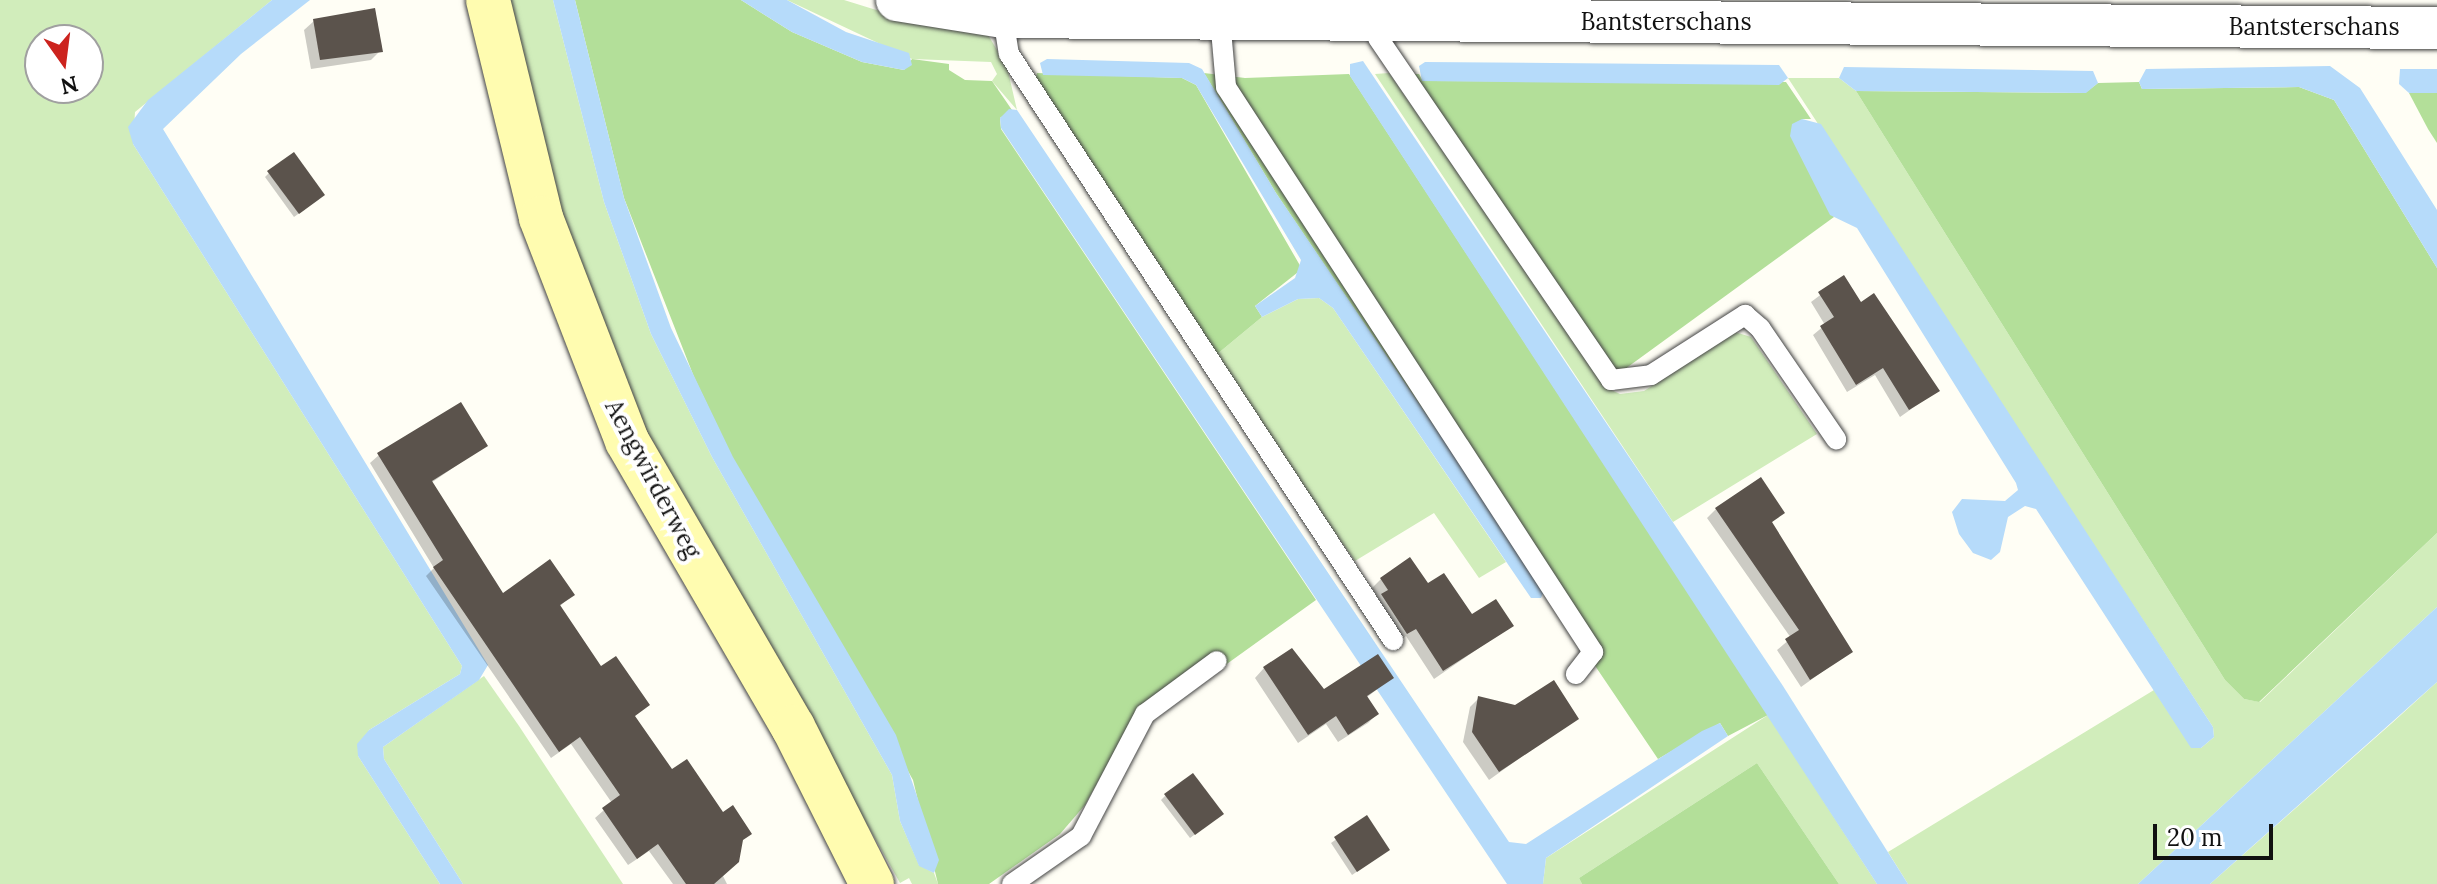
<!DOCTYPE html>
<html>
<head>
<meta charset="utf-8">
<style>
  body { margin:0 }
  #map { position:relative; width:2437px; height:884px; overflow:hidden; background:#fffef5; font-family:Lora,serif }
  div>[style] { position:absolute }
  .green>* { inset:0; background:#d1edbb }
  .forest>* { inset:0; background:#b3df99 }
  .water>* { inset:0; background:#b6dbfa }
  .shadow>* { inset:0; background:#0003 }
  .building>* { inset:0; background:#5b534c }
  .roads { filter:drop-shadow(0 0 2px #444) drop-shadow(0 0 2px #444) }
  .lane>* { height:20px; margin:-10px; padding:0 10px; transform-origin:10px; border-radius:10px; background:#fff }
  .street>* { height:42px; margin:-21px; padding:0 21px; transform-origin:21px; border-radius:21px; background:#fff }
  .secondary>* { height:44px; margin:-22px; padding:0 22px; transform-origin:22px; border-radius:22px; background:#fffcb0 }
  span { translate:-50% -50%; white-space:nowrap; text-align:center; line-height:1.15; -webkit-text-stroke:8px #fff; paint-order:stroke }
  .street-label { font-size:24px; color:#111 }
  .north { position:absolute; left:24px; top:24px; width:80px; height:80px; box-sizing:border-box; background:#fff; border:2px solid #a0a0a0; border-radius:50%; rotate:166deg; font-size:22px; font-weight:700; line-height:32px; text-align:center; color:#111 }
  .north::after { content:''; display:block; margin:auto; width:28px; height:36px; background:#cc231e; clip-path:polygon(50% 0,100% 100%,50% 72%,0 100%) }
  .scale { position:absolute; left:2153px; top:824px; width:120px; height:36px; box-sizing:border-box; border:4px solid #111; border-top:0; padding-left:10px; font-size:24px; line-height:28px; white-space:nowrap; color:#111; -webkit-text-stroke:6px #fff; paint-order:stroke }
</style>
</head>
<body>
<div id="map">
  <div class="green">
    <i style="clip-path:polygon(evenodd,0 0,272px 0,135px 112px,133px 144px,462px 666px,460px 674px,369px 730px,358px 756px,440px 884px,0 884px,0 0,40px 40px,88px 40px,88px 88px,40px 88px,40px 40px)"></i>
    <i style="clip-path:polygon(507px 0,553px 0,604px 202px,651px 334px,712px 457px,892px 775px,900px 821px,919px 865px,934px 873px,938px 884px,912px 884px,909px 878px,900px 883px,634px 409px,571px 251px)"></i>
    <i style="clip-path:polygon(787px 0,844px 0,915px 22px,984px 28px,1007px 67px,1017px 110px,992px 81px,997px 74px,991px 62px,912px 59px)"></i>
    <i style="clip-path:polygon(1389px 73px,1605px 387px,1620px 394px,1644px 391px,1735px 332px,1751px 337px,1817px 434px,1673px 522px,1375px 74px)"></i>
    <i style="clip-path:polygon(1788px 78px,1839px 78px,1856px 91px,2225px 680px,2244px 699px,2260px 702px,2437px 533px,2437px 607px,2138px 884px,1908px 884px,1888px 852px,2154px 690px,2192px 748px,2201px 748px,2214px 737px,2213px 727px)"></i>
    <i style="clip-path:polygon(1319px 298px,1333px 308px,1506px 562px,1479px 578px,1434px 513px,1355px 561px,1210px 360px,1262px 317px,1298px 299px)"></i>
    <i style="clip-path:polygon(484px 676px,519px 726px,623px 884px,463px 884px,384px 759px,383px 747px)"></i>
    <i style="clip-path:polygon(2437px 682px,2437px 884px,2210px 884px,2392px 723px)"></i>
    <i style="clip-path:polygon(1768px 715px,1877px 884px,1839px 884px,1757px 763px,1579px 878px,1582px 884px,1543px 884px,1546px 858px)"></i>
  </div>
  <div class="forest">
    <i style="clip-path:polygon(575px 0,741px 0,792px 32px,862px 62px,904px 70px,912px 59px,949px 64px,949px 70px,965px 80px,992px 81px,1012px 110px,1000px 118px,1001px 129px,1316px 600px,1121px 740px,1085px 805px,1060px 834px,989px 884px,938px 884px,913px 780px,732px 457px,694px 377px,624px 198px)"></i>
    <i style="clip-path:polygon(1037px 73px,1182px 78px,1196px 85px,1302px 269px,1255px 306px,1262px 317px,1210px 360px,1034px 86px)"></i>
    <i style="clip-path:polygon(1204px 73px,1245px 78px,1349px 74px,1768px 715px,1728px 736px,1720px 723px,1658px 759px,1276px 193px)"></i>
    <i style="clip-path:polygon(1408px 74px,1419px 74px,1423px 81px,1786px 82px,1811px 119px,1802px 119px,1824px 201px,1834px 217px,1625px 369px,1614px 369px)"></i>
    <i style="clip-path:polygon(2139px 82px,2142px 89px,2299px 87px,2334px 100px,2437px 268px,2437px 533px,2259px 702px,2244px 699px,2225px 680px,1856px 91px,2085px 93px,2098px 83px)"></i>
    <i style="clip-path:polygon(2409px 93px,2437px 93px,2437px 143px,2428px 129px)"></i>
    <i style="clip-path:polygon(1757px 763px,1839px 884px,1582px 884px,1579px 878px)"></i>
  </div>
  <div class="water">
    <i style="clip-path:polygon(272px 0,310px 0,241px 54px,163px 129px,488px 665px,479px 680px,383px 747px,384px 759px,463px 884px,440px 884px,358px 756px,357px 744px,369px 730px,460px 674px,462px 666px,133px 144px,128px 127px,148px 100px)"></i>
    <i style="clip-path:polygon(553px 0,575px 0,624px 198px,671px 328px,733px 457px,896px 735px,939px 860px,934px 873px,919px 866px,900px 821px,892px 775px,712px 457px,651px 334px,604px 202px)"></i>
    <i style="clip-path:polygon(741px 0,787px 0,846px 32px,909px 53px,912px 65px,904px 70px,862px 62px,792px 32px)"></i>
    <i style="clip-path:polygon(1047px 59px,1189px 63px,1202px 69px,1276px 193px,1545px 589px,1541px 598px,1531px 598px,1333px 308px,1319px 298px,1298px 299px,1262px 317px,1255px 306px,1295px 278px,1301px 260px,1196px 85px,1182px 78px,1043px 75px,1040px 63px)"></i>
    <i style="clip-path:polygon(1363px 61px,1783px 686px,1908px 884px,1877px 884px,1350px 76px,1350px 64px)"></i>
    <i style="clip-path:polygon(1425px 62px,1779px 65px,1788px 78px,1779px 85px,1422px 81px,1419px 66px)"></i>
    <i style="clip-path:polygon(2330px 66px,2360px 88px,2437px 210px,2437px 268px,2334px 100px,2299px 87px,2142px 89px,2139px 82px,2146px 69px)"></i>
    <i style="clip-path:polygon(1844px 67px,2093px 71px,2098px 83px,2086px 93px,1856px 91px,1839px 78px)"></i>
    <i style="clip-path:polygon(2400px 69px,2437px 69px,2437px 93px,2409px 93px,2399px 84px)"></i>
    <i style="clip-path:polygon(1009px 109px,1017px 110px,1509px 842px,1526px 844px,1702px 731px,1720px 723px,1728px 736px,1546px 858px,1543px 884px,1507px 884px,1001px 128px,1000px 118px)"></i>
    <i style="clip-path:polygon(1802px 119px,1821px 124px,2213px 727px,2214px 737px,2201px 748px,2191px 748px,2036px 509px,2025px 506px,2008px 517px,2000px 552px,1991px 560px,1973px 553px,1959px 534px,1952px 512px,1962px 499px,2005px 501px,2018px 490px,2016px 483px,1857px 228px,1830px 215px,1790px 136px,1792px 124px)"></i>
    <i style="clip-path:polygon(2437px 607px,2437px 682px,2210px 884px,2138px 884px)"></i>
  </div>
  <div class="shadow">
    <i style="clip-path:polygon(314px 21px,380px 51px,371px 60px,311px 69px,304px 30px)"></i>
    <i style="clip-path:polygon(269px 173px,319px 199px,294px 217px,265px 177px)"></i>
    <i style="clip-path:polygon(1843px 278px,1860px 305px,1937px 391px,1900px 417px,1875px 375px,1847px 392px,1813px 335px,1825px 325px,1811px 302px)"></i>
    <i style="clip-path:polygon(485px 446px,431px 483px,502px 596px,572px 595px,559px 607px,633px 717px,671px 772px,741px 842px,737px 861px,723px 876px,727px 884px,673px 884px,649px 851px,628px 865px,595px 818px,612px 803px,571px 744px,551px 758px,426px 576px,434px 568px,370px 463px,379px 455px)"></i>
    <i style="clip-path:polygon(1716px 509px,1782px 513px,1771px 523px,1850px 652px,1801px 687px,1777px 650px,1791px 638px,1707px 518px)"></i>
    <i style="clip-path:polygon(1381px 579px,1427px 586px,1472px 617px,1511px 626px,1434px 679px,1406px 636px,1398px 642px,1373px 605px,1379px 600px,1372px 588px)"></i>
    <i style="clip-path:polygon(1264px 668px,1324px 691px,1391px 678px,1366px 698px,1377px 714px,1368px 723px,1338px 742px,1326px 724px,1298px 743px,1255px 678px)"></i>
    <i style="clip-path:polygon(1479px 698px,1576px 718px,1489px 780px,1463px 742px,1470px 707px)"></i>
    <i style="clip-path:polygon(1165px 796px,1217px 818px,1190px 838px,1161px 800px)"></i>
    <i style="clip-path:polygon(1366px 818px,1383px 854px,1352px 875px,1331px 843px)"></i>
  </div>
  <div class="building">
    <i style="clip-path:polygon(375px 8px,383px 52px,320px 60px,313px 19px)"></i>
    <i style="clip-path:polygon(294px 152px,325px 195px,299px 214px,267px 171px)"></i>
    <i style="clip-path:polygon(1844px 275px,1861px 302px,1874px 293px,1940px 391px,1909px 410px,1883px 368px,1856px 385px,1820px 326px,1834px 317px,1818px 292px)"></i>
    <i style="clip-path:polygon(461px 402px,488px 446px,432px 481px,503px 593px,550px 559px,575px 595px,560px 605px,601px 666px,616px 656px,650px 705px,635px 716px,672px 769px,687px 759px,723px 812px,733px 805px,752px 834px,743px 840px,739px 862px,714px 884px,686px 884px,658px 844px,637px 859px,602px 808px,620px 795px,580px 737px,559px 752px,433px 567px,443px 560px,377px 453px)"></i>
    <i style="clip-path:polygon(1761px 477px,1785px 513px,1772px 522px,1853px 652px,1810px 680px,1785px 639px,1799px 630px,1715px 508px)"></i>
    <i style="clip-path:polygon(1410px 557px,1428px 583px,1444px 573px,1472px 614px,1496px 599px,1514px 626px,1443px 671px,1416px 629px,1407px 634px,1381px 594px,1388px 590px,1380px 578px)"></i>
    <i style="clip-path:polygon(1292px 648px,1324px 689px,1378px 654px,1394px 678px,1367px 696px,1379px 714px,1348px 735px,1336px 716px,1308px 735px,1263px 667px)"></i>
    <i style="clip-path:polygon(1554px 680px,1579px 719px,1499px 772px,1472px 732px,1478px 696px,1515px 705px)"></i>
    <i style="clip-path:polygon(1193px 773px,1224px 814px,1195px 835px,1164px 794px)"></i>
    <i style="clip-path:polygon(1367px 815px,1390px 850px,1357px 872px,1334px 837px)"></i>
  </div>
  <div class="roads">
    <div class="lane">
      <i style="left:1003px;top:17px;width:37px;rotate:81deg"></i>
      <i style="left:1009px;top:54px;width:701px;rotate:56.76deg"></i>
      <i style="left:1220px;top:18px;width:69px;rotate:85deg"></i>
      <i style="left:1226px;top:87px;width:674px;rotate:56.99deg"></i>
      <i style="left:1593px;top:652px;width:28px;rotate:128deg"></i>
      <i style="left:1382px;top:20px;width:18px;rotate:103deg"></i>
      <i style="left:1378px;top:38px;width:414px;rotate:55.7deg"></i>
      <i style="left:1611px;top:380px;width:40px;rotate:-7.1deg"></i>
      <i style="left:1651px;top:375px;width:112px;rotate:-32.6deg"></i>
      <i style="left:1745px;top:315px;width:20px;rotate:41deg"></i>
      <i style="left:1760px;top:328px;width:135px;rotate:55.6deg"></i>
      <i style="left:1012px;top:884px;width:84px;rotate:-34.8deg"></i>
      <i style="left:1081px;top:836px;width:138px;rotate:-62.3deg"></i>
      <i style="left:1145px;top:714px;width:89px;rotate:-36.4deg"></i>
    </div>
    <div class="street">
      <i style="left:897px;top:0;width:107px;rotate:9.1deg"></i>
      <i style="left:1003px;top:17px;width:1434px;rotate:0.44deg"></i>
    </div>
    <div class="secondary">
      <i style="left:488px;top:0;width:224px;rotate:76.3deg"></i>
      <i style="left:541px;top:218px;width:239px;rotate:68.9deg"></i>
      <i style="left:627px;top:441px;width:331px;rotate:59.9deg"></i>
      <i style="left:793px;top:727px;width:176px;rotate:63.3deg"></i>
    </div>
  </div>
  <div class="street-label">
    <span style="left:1666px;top:22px">Bantsterschans</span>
    <span style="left:2314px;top:27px">Bantsterschans</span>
    <span style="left:653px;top:479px;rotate:62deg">Aengwirderweg</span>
  </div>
  <div class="north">N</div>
  <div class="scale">20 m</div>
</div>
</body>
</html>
